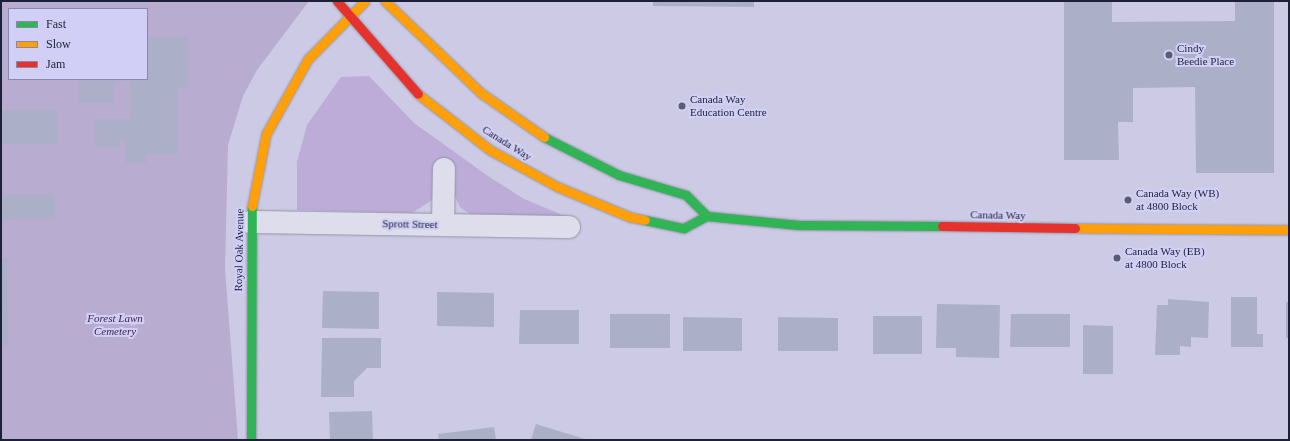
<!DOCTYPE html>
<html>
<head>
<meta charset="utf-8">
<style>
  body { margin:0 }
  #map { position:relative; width:1290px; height:441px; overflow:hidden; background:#cccae4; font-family:"Times New Roman",serif }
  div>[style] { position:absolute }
  .green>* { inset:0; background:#bcacd7 }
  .cemetery>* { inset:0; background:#b9acd1 }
  .building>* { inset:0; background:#acafc8 }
  .roads { filter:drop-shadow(0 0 1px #9495a9) drop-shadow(0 0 1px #9495a9) }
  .street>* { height:22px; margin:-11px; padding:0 11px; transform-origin:11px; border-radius:11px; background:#ddddec }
  .fast>* { height:9px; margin:-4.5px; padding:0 4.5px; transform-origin:4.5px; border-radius:4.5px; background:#30b455 }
  .slow>* { height:9px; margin:-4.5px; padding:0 4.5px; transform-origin:4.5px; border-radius:4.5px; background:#ff9f0a }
  .jam>* { height:9px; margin:-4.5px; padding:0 4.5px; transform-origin:4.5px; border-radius:4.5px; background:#e5322d }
  .dots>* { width:11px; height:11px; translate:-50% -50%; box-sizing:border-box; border:2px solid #d2cff6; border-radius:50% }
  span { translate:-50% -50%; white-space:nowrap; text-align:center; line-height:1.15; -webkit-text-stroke:4px #d2cff6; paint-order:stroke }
  .poi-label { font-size:11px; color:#1c2138 }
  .left { translate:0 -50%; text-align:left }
  .street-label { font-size:11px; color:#1c2138 }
  .park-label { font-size:11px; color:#402255; font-style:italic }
  .frame { position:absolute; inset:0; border:2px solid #1c2138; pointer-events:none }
  .legend { position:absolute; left:8px; top:8px; width:140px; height:72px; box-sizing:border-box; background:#d2cff6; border:1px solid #8989aa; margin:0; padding:5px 7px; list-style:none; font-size:12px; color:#1c2138 }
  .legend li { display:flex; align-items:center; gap:8px; height:20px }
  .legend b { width:20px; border:1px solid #8989aa }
</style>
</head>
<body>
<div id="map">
  <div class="green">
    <i style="clip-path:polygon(369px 76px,414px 123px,488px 176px,524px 199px,565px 216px,471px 215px,460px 207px,452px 190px,452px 161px,438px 160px,436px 190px,432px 200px,412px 213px,297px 210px,297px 162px,307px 125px,341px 77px)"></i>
  </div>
  <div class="cemetery">
    <i style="clip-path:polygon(evenodd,1px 1px,309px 1px,257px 70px,243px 96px,228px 145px,225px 268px,238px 440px,1px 440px,1px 1px,9px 9px,147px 9px,147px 79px,9px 79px,9px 9px)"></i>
  </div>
  <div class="building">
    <i style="clip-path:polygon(653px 1px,754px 1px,754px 7px,653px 6px)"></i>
    <i style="clip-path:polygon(1064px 1px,1112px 1px,1112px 22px,1235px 21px,1235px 1px,1274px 1px,1274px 173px,1196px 173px,1195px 87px,1133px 88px,1133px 122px,1118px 122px,1119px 160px,1064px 160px)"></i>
    <i style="clip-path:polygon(147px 37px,188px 37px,188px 88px,177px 88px,177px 154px,146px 154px,146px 163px,126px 163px,126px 141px,120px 141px,120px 147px,95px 147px,95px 119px,130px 119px,130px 81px,113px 81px,113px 103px,79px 103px,79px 79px,147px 79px)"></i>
    <i style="clip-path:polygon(1px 110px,57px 110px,57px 144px,1px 144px)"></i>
    <i style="clip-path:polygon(1px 195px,55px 195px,55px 219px,1px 220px)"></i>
    <i style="clip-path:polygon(1px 258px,7px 258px,8px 345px,1px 345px)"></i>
    <i style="clip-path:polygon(323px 291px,379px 292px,379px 329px,322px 328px)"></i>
    <i style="clip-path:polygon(437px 292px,494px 293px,494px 327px,437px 326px)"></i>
    <i style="clip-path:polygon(1231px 297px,1257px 297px,1257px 334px,1263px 334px,1263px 347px,1231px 347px)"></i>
    <i style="clip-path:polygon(1168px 299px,1209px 302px,1208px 338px,1191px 337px,1191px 347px,1180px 346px,1180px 355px,1155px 355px,1157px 305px,1168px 305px)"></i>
    <i style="clip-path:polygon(1286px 302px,1289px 302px,1289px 338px,1286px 338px)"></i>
    <i style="clip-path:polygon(937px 304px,1000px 305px,999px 358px,956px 357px,956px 348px,936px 348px)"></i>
    <i style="clip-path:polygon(520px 310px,579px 310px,579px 344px,519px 344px)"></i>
    <i style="clip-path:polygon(610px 314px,670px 314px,670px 348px,610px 348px)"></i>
    <i style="clip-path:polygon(1011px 314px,1070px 314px,1070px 347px,1010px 347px)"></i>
    <i style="clip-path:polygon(873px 316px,922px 316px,922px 354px,873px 354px)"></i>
    <i style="clip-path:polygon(683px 317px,742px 318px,742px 351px,683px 351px)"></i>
    <i style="clip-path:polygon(778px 317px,838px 318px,838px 351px,778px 351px)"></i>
    <i style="clip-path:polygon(1083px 325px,1113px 326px,1113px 374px,1083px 374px)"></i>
    <i style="clip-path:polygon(322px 338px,381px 338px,381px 368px,367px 368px,354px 381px,354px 397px,321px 397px)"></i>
    <i style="clip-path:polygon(372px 411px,373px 440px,330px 440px,329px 412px)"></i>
    <i style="clip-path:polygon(536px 424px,588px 440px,531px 440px)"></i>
    <i style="clip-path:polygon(494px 427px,496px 440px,439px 440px,438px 434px)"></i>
  </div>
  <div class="roads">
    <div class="street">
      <i style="left:250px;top:222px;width:319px;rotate:0.9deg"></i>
      <i style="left:443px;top:224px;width:55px;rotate:-89deg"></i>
    </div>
    <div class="fast">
      <i style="left:544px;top:137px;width:84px;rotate:26.9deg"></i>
      <i style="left:619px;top:175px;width:70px;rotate:16.6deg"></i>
      <i style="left:686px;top:195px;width:30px;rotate:45deg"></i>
      <i style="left:707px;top:216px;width:92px;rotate:5.6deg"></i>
      <i style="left:799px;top:225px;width:143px;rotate:0.4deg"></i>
      <i style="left:645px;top:220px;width:40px;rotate:12deg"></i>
      <i style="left:684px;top:228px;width:26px;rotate:-28deg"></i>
      <i style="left:251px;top:440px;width:234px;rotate:-89.8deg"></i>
    </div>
    <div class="slow">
      <i style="left:385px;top:1px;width:133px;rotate:43.8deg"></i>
      <i style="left:481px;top:93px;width:77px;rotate:34.9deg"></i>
      <i style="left:418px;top:94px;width:91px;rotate:37.9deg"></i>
      <i style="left:490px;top:150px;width:77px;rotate:28.6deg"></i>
      <i style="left:558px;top:187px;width:78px;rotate:22.6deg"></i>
      <i style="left:630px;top:217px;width:15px;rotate:11deg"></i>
      <i style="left:252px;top:206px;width:73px;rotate:-79deg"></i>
      <i style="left:266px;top:134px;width:86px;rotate:-60.8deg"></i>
      <i style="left:308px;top:59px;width:81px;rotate:-45.5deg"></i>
      <i style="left:1075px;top:228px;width:214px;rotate:0.5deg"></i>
    </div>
    <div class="jam">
      <i style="left:337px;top:1px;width:123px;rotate:48.9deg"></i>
      <i style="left:942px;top:226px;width:133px;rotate:0.9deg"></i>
    </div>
  </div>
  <div class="dots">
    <i style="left:1169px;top:55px;background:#5a5c74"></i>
    <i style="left:682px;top:106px;background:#5a5c74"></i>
    <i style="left:1128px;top:200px;background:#5a5c74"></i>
    <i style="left:1117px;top:258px;background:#5a5c74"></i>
  </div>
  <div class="poi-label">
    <span class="left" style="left:1177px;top:55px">Cindy<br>Beedie Place</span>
    <span class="left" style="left:690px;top:106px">Canada Way<br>Education Centre</span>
    <span class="left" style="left:1136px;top:200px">Canada Way (WB)<br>at 4800 Block</span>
    <span class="left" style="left:1125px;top:258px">Canada Way (EB)<br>at 4800 Block</span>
  </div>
  <div class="street-label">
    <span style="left:507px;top:143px;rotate:32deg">Canada Way</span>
    <span style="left:998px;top:215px;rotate:1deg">Canada Way</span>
    <span style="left:410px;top:224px;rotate:1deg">Sprott Street</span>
    <span style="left:239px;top:250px;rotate:-89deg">Royal Oak Avenue</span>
  </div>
  <div class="park-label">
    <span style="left:115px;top:325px">Forest Lawn<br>Cemetery</span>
  </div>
  <div class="frame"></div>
  <ul class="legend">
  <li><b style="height:5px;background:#30b455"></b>Fast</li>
  <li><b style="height:5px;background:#ff9f0a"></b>Slow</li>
  <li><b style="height:5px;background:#e5322d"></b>Jam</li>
  </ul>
</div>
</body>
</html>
